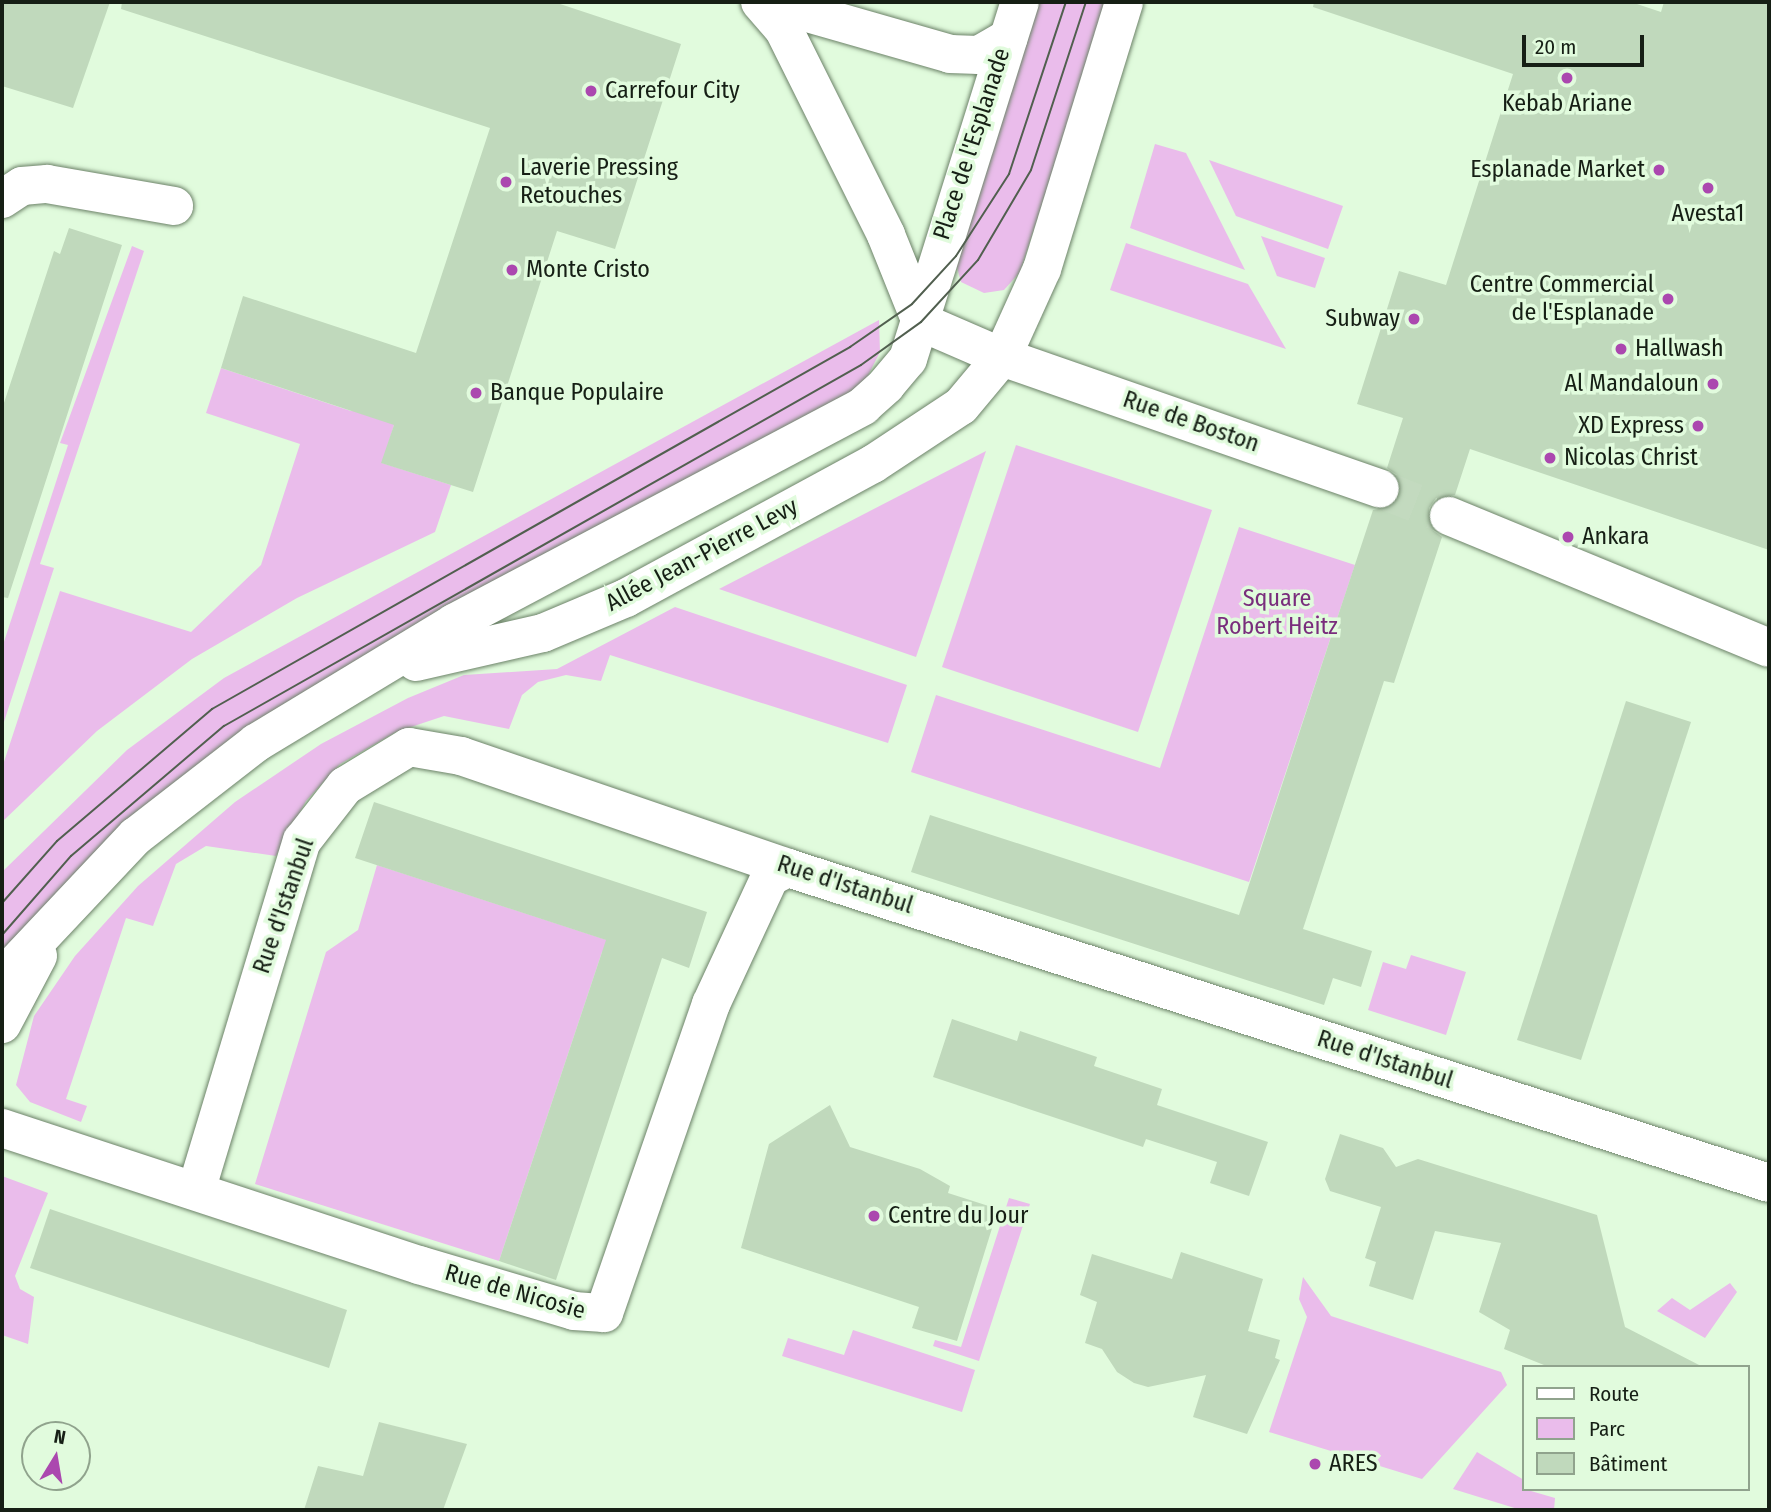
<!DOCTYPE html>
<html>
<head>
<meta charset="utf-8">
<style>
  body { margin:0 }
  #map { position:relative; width:1771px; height:1512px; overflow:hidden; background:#e1fbdd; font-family:"Fira Sans Condensed",sans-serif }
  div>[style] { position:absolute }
  .green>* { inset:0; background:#eabceb }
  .building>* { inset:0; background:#c0d9bc }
  .secondary-tunnel>* { height:38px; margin-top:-19px; transform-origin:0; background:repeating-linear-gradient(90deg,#c3dabf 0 38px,transparent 0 57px) }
  .roads { filter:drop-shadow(0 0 2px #6c8268) drop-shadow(0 0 2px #6c8268) }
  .street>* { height:38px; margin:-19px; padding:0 19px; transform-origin:19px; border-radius:19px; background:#fff }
  .secondary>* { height:38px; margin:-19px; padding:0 19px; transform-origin:19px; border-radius:19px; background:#fff }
  .tram>* { height:2px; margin:-1px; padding:0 1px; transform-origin:1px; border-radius:1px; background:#515f4f }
  .dots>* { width:19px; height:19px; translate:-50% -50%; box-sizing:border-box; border:4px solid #e1fbdd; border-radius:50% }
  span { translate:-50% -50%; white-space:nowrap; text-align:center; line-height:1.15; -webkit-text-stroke:7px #e1fbdd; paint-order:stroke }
  .poi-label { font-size:24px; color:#161f15 }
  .left { translate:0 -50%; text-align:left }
  .right { translate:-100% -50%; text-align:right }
  .street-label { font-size:24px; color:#161f15 }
  .park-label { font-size:24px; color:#792d7c }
  .frame { position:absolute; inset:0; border:4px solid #161f15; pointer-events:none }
  .legend { position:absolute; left:1522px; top:1365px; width:228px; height:126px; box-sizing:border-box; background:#e1fbdd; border:2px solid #90a38d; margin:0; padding:9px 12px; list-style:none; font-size:21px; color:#161f15 }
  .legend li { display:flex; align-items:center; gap:14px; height:35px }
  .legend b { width:35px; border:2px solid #90a38d }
  .north { position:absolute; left:21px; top:1421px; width:70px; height:70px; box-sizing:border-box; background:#e1fbdd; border:2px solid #90a38d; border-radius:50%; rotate:11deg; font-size:19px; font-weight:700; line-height:28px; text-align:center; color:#161f15 }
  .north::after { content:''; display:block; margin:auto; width:24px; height:32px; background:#ab48af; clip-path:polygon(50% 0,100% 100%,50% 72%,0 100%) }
  .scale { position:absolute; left:1522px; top:35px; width:122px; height:32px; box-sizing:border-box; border:4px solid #161f15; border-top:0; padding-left:9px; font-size:21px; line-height:24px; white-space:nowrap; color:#161f15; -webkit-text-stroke:5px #e1fbdd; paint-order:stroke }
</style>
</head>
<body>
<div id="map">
  <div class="green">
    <i style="clip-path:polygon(1038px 2px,1108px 2px,1020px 272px,1004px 290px,984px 293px,961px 282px,956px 264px)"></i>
    <i style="clip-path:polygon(1155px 144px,1186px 153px,1245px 270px,1130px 228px)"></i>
    <i style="clip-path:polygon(1209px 160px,1343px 206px,1328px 249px,1236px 216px)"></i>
    <i style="clip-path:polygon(1261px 236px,1325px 258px,1315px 288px,1277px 276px)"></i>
    <i style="clip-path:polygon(1126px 243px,1248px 284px,1286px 349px,1110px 290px)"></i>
    <i style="clip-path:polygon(132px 246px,144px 251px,40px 564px,54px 568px,2px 728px,2px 648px,68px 445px,60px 443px)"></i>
    <i style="clip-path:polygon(879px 320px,880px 352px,859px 393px,233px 738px,108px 839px,2px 954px,2px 872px,127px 750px,224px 678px)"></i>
    <i style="clip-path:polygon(221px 368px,351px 411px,401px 403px,382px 463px,451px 485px,435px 532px,297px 598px,192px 659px,97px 731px,2px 822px,2px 768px,60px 591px,191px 632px,261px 565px,300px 444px,206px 413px)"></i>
    <i style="clip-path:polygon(1016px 445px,1212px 510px,1138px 732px,942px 667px)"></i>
    <i style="clip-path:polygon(986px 451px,916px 657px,719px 589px)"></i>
    <i style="clip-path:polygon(1239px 527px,1355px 565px,1249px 882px,911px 772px,936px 695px,1160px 768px)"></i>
    <i style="clip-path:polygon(675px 607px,907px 685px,888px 743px,610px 655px,601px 681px,566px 675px,538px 682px,522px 695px,509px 729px,444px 716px,396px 732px,340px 764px,306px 801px,276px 856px,206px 846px,176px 864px,153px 926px,126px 918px,66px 1099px,87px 1106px,81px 1122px,30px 1102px,16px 1085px,34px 1016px,75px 956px,138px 886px,235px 802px,321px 744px,408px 698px,464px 675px,557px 669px)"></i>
    <i style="clip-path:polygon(377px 865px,613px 942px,602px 952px,499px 1261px,255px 1184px,326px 952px,358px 930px)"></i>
    <i style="clip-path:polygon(1411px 955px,1466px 972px,1446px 1035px,1368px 1010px,1383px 962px,1406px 969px)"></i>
    <i style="clip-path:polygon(2px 1176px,48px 1193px,15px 1276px,20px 1289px,34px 1297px,28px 1344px,2px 1335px)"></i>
    <i style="clip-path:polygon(1009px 1198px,1030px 1204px,979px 1361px,933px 1346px,935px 1340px,961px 1347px)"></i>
    <i style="clip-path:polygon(1303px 1277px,1331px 1316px,1501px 1372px,1507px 1385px,1422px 1479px,1269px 1432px,1307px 1317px,1299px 1299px)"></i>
    <i style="clip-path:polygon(1730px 1283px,1737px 1292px,1705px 1338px,1657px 1311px,1672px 1298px,1690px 1310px)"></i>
    <i style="clip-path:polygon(853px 1330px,975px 1370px,962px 1412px,782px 1356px,788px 1338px,844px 1355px)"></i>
    <i style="clip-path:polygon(1477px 1452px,1524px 1480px,1524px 1489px,1555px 1498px,1554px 1510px,1521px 1510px,1453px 1489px)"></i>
  </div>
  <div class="building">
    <i style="clip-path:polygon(2px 2px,110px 2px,73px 108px,2px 86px)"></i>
    <i style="clip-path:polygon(122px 2px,554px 2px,681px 44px,615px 249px,557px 231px,473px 492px,381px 463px,394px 425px,221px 368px,243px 296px,416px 353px,490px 128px,121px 9px)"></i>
    <i style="clip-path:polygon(1314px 2px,1631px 2px,1661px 12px,1664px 2px,1769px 2px,1769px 550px,1470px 449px,1455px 495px,1436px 498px,1429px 508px,1431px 529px,1442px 537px,1394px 683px,1384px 681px,1303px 929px,1372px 951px,1361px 987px,1333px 978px,1324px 1005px,911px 872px,930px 815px,1239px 915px,1373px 510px,1394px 506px,1401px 496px,1397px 475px,1387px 468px,1403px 418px,1357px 404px,1399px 271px,1446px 285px,1513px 74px,1313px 7px)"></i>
    <i style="clip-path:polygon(69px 228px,122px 245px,8px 598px,2px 597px,2px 409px,54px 251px,60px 254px)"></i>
    <i style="clip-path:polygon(1626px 701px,1691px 722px,1581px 1060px,1517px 1040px)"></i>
    <i style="clip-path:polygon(374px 802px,707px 912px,689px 968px,662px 958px,556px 1280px,499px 1261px,606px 940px,355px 858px)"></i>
    <i style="clip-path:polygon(952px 1019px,1017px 1041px,1020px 1031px,1097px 1057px,1094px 1066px,1162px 1089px,1157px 1105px,1268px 1142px,1249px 1196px,1210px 1183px,1217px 1162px,1146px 1139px,1143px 1147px,933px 1077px)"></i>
    <i style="clip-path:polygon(830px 1105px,850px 1147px,920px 1169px,950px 1186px,948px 1193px,998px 1209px,957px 1341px,912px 1328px,919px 1307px,741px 1248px,769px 1144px)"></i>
    <i style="clip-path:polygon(1340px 1134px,1383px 1148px,1396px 1167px,1418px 1159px,1597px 1215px,1625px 1327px,1703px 1367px,1549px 1367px,1504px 1349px,1510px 1330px,1479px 1312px,1501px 1243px,1435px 1231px,1413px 1300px,1369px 1286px,1376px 1262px,1365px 1258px,1381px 1207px,1330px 1191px,1325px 1179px)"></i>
    <i style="clip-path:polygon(50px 1209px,347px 1310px,329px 1368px,30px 1268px)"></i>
    <i style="clip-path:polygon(1181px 1252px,1263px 1279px,1248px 1331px,1280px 1340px,1275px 1358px,1280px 1360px,1247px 1434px,1193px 1417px,1206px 1375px,1148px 1387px,1134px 1383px,1117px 1372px,1102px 1349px,1085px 1343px,1097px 1302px,1080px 1295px,1092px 1254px,1172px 1279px)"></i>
    <i style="clip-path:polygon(379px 1422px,467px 1444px,443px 1510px,304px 1510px,318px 1466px,363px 1476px)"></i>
  </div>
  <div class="secondary-tunnel">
    <i style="left:1380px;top:489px;width:74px;rotate:21.4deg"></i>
  </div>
  <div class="roads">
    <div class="street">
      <i style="left:760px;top:2px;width:35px;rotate:49deg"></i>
      <i style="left:783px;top:28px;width:231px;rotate:63.5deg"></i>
      <i style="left:886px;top:235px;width:94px;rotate:68.1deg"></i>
      <i style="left:921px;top:322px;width:88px;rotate:23.4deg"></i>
      <i style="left:772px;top:10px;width:25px"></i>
      <i style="left:797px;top:10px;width:159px;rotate:16deg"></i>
      <i style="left:950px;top:54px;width:29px;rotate:2deg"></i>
      <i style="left:979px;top:55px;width:34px;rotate:-30deg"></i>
      <i style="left:2px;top:199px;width:24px;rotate:-33deg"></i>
      <i style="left:22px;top:186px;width:25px;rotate:-5deg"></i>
      <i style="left:47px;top:184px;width:129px;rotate:9.8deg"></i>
      <i style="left:2px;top:1128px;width:439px;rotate:18.2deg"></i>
      <i style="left:419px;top:1265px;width:162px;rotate:16.5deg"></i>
      <i style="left:574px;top:1311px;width:30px;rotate:4deg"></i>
      <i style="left:604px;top:1313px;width:327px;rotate:-70.9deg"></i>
      <i style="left:711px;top:1004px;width:140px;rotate:-65.1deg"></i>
      <i style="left:770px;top:877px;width:20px;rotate:-27deg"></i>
      <i style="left:196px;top:1191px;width:366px;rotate:-73.2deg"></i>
      <i style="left:302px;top:841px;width:70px;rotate:-52deg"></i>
      <i style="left:345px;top:786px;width:75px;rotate:-31.4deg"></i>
      <i style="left:409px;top:747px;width:53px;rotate:9.8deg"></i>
      <i style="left:461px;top:756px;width:346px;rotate:18.9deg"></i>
      <i style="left:788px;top:868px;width:1030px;rotate:17.8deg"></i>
    </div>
    <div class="secondary">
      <i style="left:1002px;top:357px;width:400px;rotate:19.2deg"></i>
      <i style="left:1449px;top:516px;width:346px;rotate:22.4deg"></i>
      <i style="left:416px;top:662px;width:130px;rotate:-12.9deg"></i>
      <i style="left:543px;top:633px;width:90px;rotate:-22.9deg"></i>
      <i style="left:626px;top:598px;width:281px;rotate:-28.5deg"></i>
      <i style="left:873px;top:464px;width:105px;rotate:-33.4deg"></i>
      <i style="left:961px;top:406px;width:64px;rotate:-50.1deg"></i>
      <i style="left:1002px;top:357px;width:97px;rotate:-65.6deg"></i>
      <i style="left:1042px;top:269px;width:279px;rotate:-72.9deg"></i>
      <i style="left:2px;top:978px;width:195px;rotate:-46.7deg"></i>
      <i style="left:136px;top:836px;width:152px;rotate:-37.8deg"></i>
      <i style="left:256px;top:743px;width:232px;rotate:-31.2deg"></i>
      <i style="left:454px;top:623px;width:463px;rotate:-27.9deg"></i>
      <i style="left:863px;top:406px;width:31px;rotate:-42deg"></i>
      <i style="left:886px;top:385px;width:34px;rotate:-50deg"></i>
      <i style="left:908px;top:359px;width:374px;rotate:-72.6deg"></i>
      <i style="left:2px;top:1024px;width:77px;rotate:-62.1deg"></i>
    </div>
  </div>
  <div class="tram">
    <i style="left:2px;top:903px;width:83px;rotate:-48.4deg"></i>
    <i style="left:57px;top:841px;width:204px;rotate:-40.4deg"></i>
    <i style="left:212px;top:709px;width:734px;rotate:-29.57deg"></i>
    <i style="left:850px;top:347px;width:75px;rotate:-34.7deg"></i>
    <i style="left:912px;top:304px;width:65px;rotate:-47.5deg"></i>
    <i style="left:956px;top:256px;width:98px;rotate:-57.1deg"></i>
    <i style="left:1009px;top:174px;width:181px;rotate:-71.7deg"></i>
    <i style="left:2px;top:935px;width:105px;rotate:-48.9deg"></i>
    <i style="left:71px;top:856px;width:201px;rotate:-40.4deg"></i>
    <i style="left:224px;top:726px;width:732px;rotate:-29.54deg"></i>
    <i style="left:861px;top:365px;width:74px;rotate:-35.6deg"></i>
    <i style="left:921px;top:322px;width:84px;rotate:-47.4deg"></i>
    <i style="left:978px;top:260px;width:104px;rotate:-59.5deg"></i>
    <i style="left:1031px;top:170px;width:177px;rotate:-71.9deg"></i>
  </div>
  <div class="dots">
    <i style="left:1567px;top:78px;background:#ab48af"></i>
    <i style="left:591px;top:91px;background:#ab48af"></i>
    <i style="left:1659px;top:170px;background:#ab48af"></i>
    <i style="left:506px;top:182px;background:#ab48af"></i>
    <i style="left:1708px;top:188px;background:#ab48af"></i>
    <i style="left:512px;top:270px;background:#ab48af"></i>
    <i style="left:1668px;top:299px;background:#ab48af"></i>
    <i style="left:1414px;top:319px;background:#ab48af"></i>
    <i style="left:1621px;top:349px;background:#ab48af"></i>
    <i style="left:1713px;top:384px;background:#ab48af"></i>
    <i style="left:476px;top:393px;background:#ab48af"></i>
    <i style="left:1698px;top:426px;background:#ab48af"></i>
    <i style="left:1550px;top:458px;background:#ab48af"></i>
    <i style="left:1568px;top:537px;background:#ab48af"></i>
    <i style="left:874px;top:1216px;background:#ab48af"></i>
    <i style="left:1315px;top:1464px;background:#ab48af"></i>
  </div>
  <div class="poi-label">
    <span class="left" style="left:605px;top:91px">Carrefour City</span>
    <span style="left:1567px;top:104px">Kebab Ariane</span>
    <span class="left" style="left:520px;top:182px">Laverie Pressing<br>Retouches</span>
    <span class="right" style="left:1645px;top:170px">Esplanade Market</span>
    <span style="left:1708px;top:214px">Avesta1</span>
    <span class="left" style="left:526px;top:270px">Monte Cristo</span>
    <span class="right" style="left:1654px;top:299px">Centre Commercial<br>de l'Esplanade</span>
    <span class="right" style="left:1400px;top:319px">Subway</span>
    <span class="left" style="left:1635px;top:349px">Hallwash</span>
    <span class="right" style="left:1699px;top:384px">Al Mandaloun</span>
    <span class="left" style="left:490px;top:393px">Banque Populaire</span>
    <span class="right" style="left:1684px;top:426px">XD Express</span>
    <span class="left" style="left:1564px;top:458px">Nicolas Christ</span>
    <span class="left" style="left:1582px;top:537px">Ankara</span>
    <span class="left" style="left:888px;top:1216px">Centre du Jour</span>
    <span class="left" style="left:1329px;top:1464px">ARES</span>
  </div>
  <div class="street-label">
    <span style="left:972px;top:144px;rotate:-72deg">Place de l'Esplanade</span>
    <span style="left:1191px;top:422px;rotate:19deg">Rue de Boston</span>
    <span style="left:702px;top:555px;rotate:-28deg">Allée Jean-Pierre Levy</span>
    <span style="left:845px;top:885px;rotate:18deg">Rue d'Istanbul</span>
    <span style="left:284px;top:906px;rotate:-71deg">Rue d'Istanbul</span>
    <span style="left:1385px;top:1060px;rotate:18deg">Rue d'Istanbul</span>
    <span style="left:515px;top:1292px;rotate:16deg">Rue de Nicosie</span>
  </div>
  <div class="park-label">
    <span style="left:1277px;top:613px">Square<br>Robert Heitz</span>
  </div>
  <div class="frame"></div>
  <ul class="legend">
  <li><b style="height:9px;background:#fff"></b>Route</li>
  <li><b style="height:19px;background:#eabceb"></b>Parc</li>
  <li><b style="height:19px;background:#c0d9bc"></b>Bâtiment</li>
  </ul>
  <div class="north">N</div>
  <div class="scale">20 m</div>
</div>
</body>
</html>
